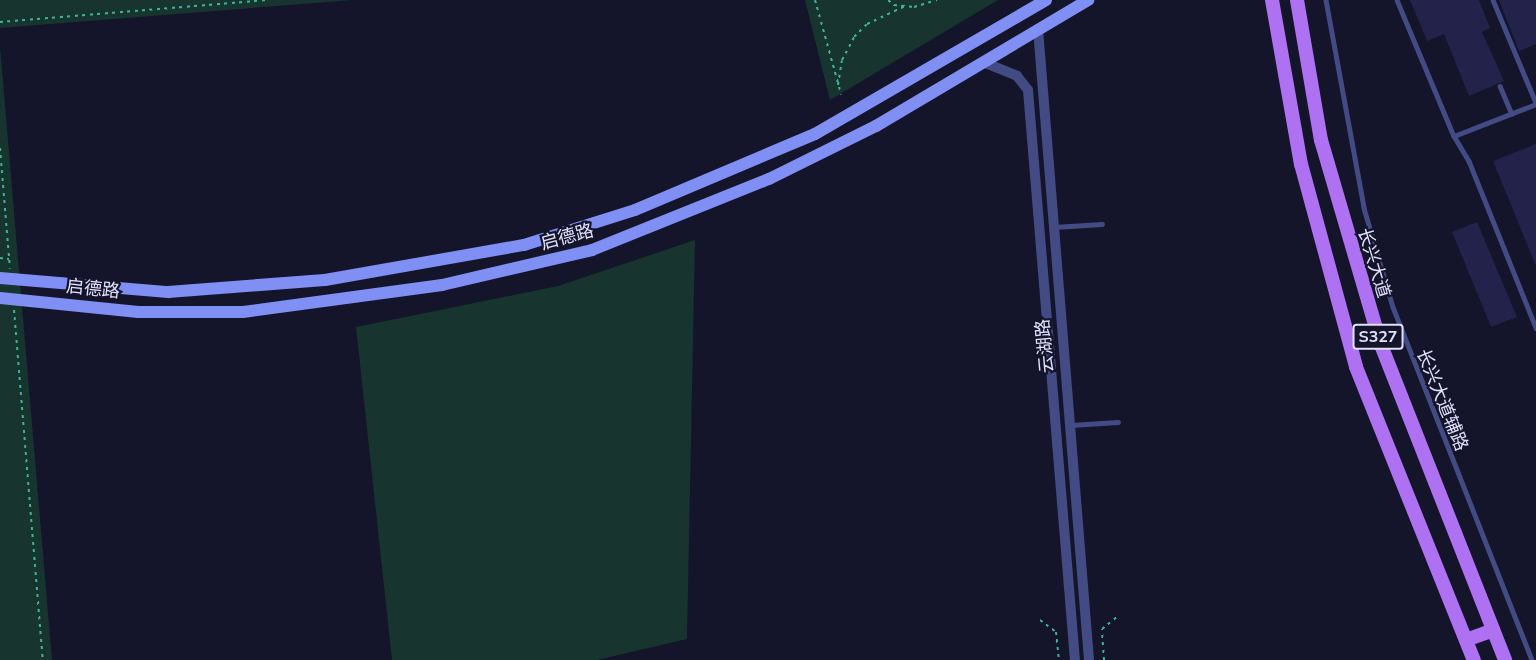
<!DOCTYPE html>
<html>
<head>
<meta charset="utf-8">
<style>
  body { margin:0 }
  #map { position:relative; width:1536px; height:660px; overflow:hidden; background:#14142a; font-family:"Nunito Sans","Noto Sans SC",sans-serif }
  div>[style] { position:absolute }
  .green>* { inset:0; background:#17342f }
  .building>* { inset:0; background:#23224a }
  .path>* { height:2px; margin-top:-1px; transform-origin:0; background:repeating-linear-gradient(90deg,#3db49a 0 3px,transparent 0 7.5px) }
  .service>* { height:4.5px; margin:-2.25px; padding:0 2.25px; transform-origin:2.25px; border-radius:2.25px; background:#434b85 }
  .tertiary>* { height:10px; margin:-5px; padding:0 5px; transform-origin:5px; border-radius:5px; background:#434b85 }
  .secondary>* { height:12px; margin:-6px; padding:0 6px; transform-origin:6px; border-radius:6px; background:#808ff4 }
  .primary>* { height:14px; margin:-7px; padding:0 7px; transform-origin:7px; border-radius:7px; background:#ae71f2 }
  span { translate:-50% -50%; white-space:nowrap; text-align:center; line-height:1.15; -webkit-text-stroke:4.5px #14142a; paint-order:stroke }
  .shield-label span { padding:2px 4px; background:#14142a; border:2px solid; border-radius:4px; -webkit-text-stroke-width:0 }
  .shield-label { font-size:16px; color:#e0e1fc; font-weight:700 }
  .street-label { font-size:18px; color:#e0e1fc }
</style>
</head>
<body>
<div id="map">
  <div class="green">
    <i style="clip-path:polygon(0 0,353px 0,0 28px)"></i>
    <i style="clip-path:polygon(805px 0,998px 0,830px 100px)"></i>
    <i style="clip-path:polygon(0 46px,52px 660px,0 660px)"></i>
    <i style="clip-path:polygon(695px 240px,687px 639px,597px 660px,392px 660px,356px 327px,558px 286px)"></i>
  </div>
  <div class="building">
    <i style="clip-path:polygon(1410px 0,1479px 0,1490px 28px,1482px 32px,1504px 81px,1469px 96px,1444px 34px,1427px 41px)"></i>
    <i style="clip-path:polygon(1499px 0,1536px 0,1536px 44px,1519px 51px)"></i>
    <i style="clip-path:polygon(1536px 144px,1536px 266px,1493px 161px)"></i>
    <i style="clip-path:polygon(1477px 222px,1517px 317px,1491px 327px,1452px 232px)"></i>
  </div>
  <div class="path">
    <i style="left:815px;top:0;width:98px;rotate:74.5deg"></i>
    <i style="left:888px;top:0;width:8px;rotate:40deg"></i>
    <i style="left:894px;top:5px;width:20px;rotate:6deg"></i>
    <i style="left:914px;top:7px;width:24px;rotate:-17deg"></i>
    <i style="left:0;top:22px;width:268px;rotate:-4.7deg"></i>
    <i style="left:838px;top:85px;width:25px;rotate:-81deg"></i>
    <i style="left:842px;top:60px;width:26px;rotate:-62deg"></i>
    <i style="left:854px;top:37px;width:18px;rotate:-45deg"></i>
    <i style="left:867px;top:24px;width:42px;rotate:-25.3deg"></i>
    <i style="left:0;top:148px;width:121px;rotate:85.3deg"></i>
    <i style="left:0;top:258px;width:9px;rotate:6deg"></i>
    <i style="left:14px;top:310px;width:351px;rotate:85.3deg"></i>
    <i style="left:1040px;top:620px;width:20px;rotate:37deg"></i>
    <i style="left:1056px;top:632px;width:28px;rotate:84deg"></i>
    <i style="left:1104px;top:660px;width:31px;rotate:-94deg"></i>
    <i style="left:1102px;top:629px;width:19px;rotate:-39deg"></i>
  </div>
  <div class="service">
    <i style="left:1326px;top:0;width:211px;rotate:79.6deg"></i>
    <i style="left:1364px;top:208px;width:103px;rotate:73.7deg"></i>
    <i style="left:1393px;top:307px;width:379px;rotate:68.5deg"></i>
    <i style="left:1397px;top:0;width:147px;rotate:67.3deg"></i>
    <i style="left:1454px;top:136px;width:29px;rotate:59deg"></i>
    <i style="left:1469px;top:161px;width:180px;rotate:68.1deg"></i>
    <i style="left:1493px;top:0;width:112px;rotate:67.3deg"></i>
    <i style="left:1500px;top:86px;width:30px;rotate:67deg"></i>
    <i style="left:1454px;top:136px;width:88px;rotate:-21.3deg"></i>
    <i style="left:1054px;top:227px;width:48px;rotate:-3.6deg"></i>
    <i style="left:1071px;top:425px;width:47px;rotate:-3.7deg"></i>
  </div>
  <div class="tertiary">
    <i style="left:1038px;top:29px;width:633px;rotate:85.38deg"></i>
    <i style="left:983px;top:62px;width:37px;rotate:22deg"></i>
    <i style="left:1017px;top:76px;width:18px;rotate:52deg"></i>
    <i style="left:1028px;top:90px;width:572px;rotate:85.29deg"></i>
  </div>
  <div class="secondary">
    <i style="left:0;top:278px;width:169px;rotate:4.8deg"></i>
    <i style="left:168px;top:292px;width:157px;rotate:-4.4deg"></i>
    <i style="left:325px;top:280px;width:202px;rotate:-10deg"></i>
    <i style="left:524px;top:245px;width:116px;rotate:-17.5deg"></i>
    <i style="left:635px;top:210px;width:195px;rotate:-22.9deg"></i>
    <i style="left:815px;top:134px;width:267px;rotate:-30.1deg"></i>
    <i style="left:0;top:298px;width:139px;rotate:5.8deg"></i>
    <i style="left:138px;top:312px;width:105px"></i>
    <i style="left:243px;top:312px;width:201px;rotate:-7.7deg"></i>
    <i style="left:442px;top:285px;width:154px;rotate:-13.1deg"></i>
    <i style="left:592px;top:250px;width:191px;rotate:-21.9deg"></i>
    <i style="left:769px;top:179px;width:119px;rotate:-26.4deg"></i>
    <i style="left:876px;top:126px;width:247px;rotate:-30.7deg"></i>
  </div>
  <div class="primary">
    <i style="left:1272px;top:0;width:167px;rotate:80deg"></i>
    <i style="left:1301px;top:164px;width:210px;rotate:74.8deg"></i>
    <i style="left:1356px;top:367px;width:316px;rotate:68.1deg"></i>
    <i style="left:1297px;top:0;width:142px;rotate:80.3deg"></i>
    <i style="left:1321px;top:140px;width:214px;rotate:73.7deg"></i>
    <i style="left:1381px;top:345px;width:339px;rotate:68.5deg"></i>
    <i style="left:1466px;top:640px;width:29px;rotate:-20deg"></i>
  </div>
  <div class="shield-label">
    <span style="left:1378px;top:337px">S327</span>
  </div>
  <div class="street-label">
    <span style="left:567px;top:237px;rotate:-15deg">启德路</span>
    <span style="left:1374px;top:263px;rotate:73deg">长兴大道</span>
    <span style="left:93px;top:289px;rotate:6deg">启德路</span>
    <span style="left:1045px;top:346px;rotate:-95deg">云湖路</span>
    <span style="left:1442px;top:400px;rotate:68deg">长兴大道辅路</span>
  </div>
</div>
</body>
</html>
